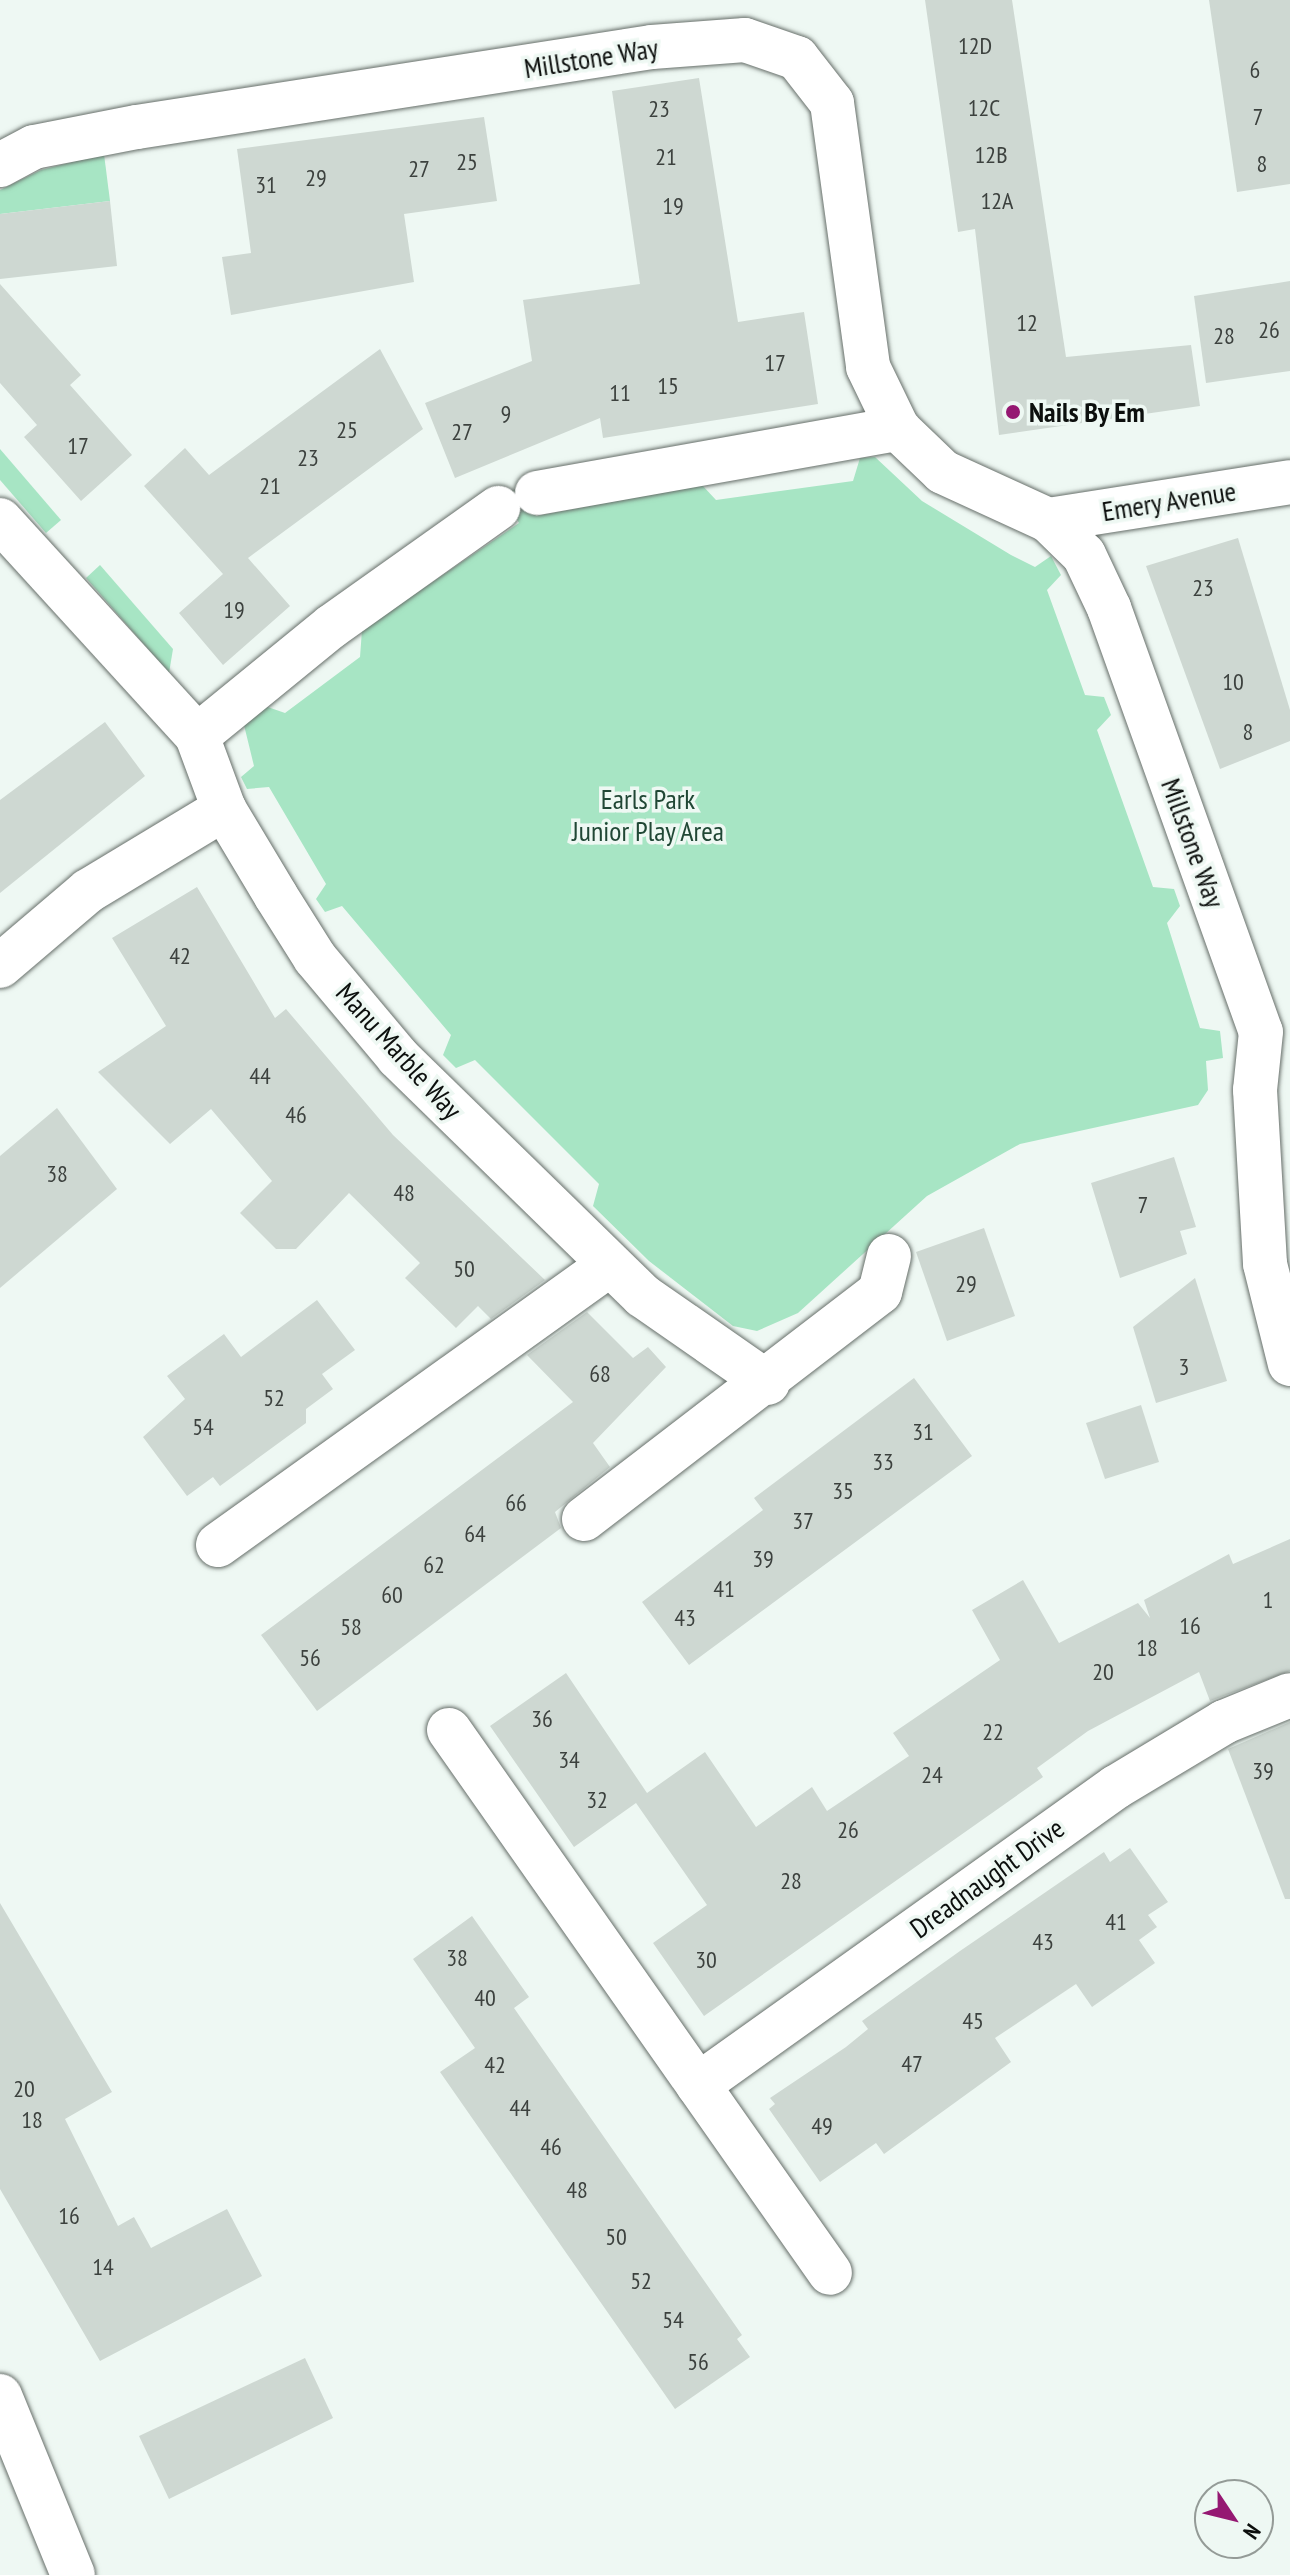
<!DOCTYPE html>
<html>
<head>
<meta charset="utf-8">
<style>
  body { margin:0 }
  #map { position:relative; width:1290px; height:2575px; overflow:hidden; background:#eef8f3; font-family:"PT Sans Narrow",sans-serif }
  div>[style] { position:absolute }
  .green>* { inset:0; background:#a7e5c4 }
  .building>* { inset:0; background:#ced8d2 }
  .roads { filter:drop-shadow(0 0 2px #676f6a) drop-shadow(0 0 2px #676f6a) }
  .street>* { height:44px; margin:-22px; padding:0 22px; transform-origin:22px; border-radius:22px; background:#fff }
  .dots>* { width:22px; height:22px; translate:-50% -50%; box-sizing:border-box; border:4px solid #eef8f3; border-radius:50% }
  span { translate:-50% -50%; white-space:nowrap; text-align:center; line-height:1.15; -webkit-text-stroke:7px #eef8f3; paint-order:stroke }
  .number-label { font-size:24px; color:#3c413e }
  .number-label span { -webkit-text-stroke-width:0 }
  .street-label { font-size:28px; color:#0c0f0d }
  .poi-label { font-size:28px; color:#0c0f0d; font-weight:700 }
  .left { translate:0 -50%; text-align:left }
  .park-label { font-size:28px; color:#204735 }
  .north { position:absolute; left:1194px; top:2479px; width:80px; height:80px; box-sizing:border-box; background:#eef8f3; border:2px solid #949b97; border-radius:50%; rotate:125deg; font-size:22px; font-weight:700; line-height:32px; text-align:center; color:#0c0f0d }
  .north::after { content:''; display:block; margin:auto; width:28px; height:36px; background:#951872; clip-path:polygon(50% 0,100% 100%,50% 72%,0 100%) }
</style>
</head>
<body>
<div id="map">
  <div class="green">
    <i style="clip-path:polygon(104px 154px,110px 201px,0 214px,0 190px,41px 170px)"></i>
    <i style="clip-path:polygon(0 449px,61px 520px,46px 533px,0 480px)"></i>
    <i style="clip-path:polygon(875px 457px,922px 501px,1011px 555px,1035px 567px,1051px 556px,1061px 575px,1047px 590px,1085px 695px,1104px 697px,1111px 715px,1097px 730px,1153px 887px,1174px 889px,1180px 906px,1167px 923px,1200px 1028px,1220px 1031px,1223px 1058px,1206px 1061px,1208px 1090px,1198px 1105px,1020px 1144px,927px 1196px,798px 1313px,757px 1331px,733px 1326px,649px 1261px,593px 1206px,599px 1184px,475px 1060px,456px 1068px,443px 1055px,451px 1035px,342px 906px,325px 912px,316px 899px,326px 884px,269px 787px,247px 789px,241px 777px,254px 766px,243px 721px,262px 705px,285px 713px,360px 657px,362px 630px,519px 523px,503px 495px,523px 486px,536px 516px,702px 485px,716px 500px,853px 481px,860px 458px)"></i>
    <i style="clip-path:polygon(100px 565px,173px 649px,169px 673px,86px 578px)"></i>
  </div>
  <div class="building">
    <i style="clip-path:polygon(925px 0,1012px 0,1066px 357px,1191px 345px,1200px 406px,999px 435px,975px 229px,958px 232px)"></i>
    <i style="clip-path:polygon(1209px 0,1290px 0,1290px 184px,1237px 192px)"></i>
    <i style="clip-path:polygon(699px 78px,738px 322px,804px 312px,818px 404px,603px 438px,600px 418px,455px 478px,425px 403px,532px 361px,523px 300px,640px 284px,612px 91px)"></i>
    <i style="clip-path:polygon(484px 117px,497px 201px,404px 214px,414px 282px,231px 315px,222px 257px,251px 253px,237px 149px)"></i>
    <i style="clip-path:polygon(110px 201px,117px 266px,0 279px,0 214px)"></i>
    <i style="clip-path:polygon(1290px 281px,1290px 371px,1206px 383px,1194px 296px)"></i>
    <i style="clip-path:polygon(0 284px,81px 375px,70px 385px,132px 455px,81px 501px,24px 437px,37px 425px,0 383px)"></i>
    <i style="clip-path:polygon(380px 349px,423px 429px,248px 558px,290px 606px,223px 665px,179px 613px,223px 574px,144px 486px,185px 448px,209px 475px)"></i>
    <i style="clip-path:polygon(1238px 538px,1290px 710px,1290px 741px,1220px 769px,1146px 566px)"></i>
    <i style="clip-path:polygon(105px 722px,145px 776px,0 893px,0 800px)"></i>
    <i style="clip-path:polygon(197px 887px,275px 1018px,286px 1009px,393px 1135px,545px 1280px,491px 1319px,478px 1306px,456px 1328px,405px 1278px,420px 1263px,349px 1193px,296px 1249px,276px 1249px,240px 1213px,272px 1181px,211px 1109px,170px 1144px,98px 1072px,166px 1026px,112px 938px)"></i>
    <i style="clip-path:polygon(57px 1108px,117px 1189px,0 1288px,0 1156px)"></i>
    <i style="clip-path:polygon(1174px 1157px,1196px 1227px,1180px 1231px,1187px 1254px,1120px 1278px,1091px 1183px)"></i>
    <i style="clip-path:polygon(984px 1228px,1015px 1316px,947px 1341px,916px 1252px)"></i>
    <i style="clip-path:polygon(1195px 1278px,1227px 1381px,1156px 1403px,1133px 1327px)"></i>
    <i style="clip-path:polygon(317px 1300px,355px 1350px,322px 1374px,333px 1389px,306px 1409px,306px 1423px,220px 1486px,213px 1477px,187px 1496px,143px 1437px,185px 1399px,167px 1376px,224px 1334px,241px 1357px)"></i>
    <i style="clip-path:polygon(587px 1312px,633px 1358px,648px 1347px,666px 1367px,593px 1443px,610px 1467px,555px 1512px,561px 1528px,317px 1711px,261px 1635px,573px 1402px,527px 1355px)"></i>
    <i style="clip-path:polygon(914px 1378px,972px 1456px,689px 1665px,642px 1602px,763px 1510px,754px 1498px)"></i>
    <i style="clip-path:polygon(1141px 1405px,1159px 1462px,1105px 1479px,1086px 1423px)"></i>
    <i style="clip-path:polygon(1290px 1539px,1290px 1671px,1210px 1701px,1199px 1672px,1088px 1731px,1037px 1768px,1043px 1777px,704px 2016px,653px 1943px,707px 1905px,636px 1803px,574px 1847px,490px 1726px,566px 1673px,647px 1793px,705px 1752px,756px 1827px,812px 1787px,827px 1811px,909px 1756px,893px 1733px,1000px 1660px,972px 1610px,1023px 1580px,1059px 1643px,1138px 1603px,1150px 1618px,1144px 1600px,1229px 1554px,1233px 1564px)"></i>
    <i style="clip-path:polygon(1290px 1722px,1290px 1899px,1285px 1899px,1228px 1749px)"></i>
    <i style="clip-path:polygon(1130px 1848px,1168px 1902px,1148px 1915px,1157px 1927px,1139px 1940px,1155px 1963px,1092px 2007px,1076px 1984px,995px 2038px,1011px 2062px,884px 2154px,876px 2143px,820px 2182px,769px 2109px,775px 2104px,770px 2098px,846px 2047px,868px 2029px,862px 2021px,960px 1951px,1104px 1852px,1110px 1862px)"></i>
    <i style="clip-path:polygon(0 1903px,112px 2092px,65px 2119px,118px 2226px,134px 2217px,151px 2248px,227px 2209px,262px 2276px,100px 2361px,0 2189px)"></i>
    <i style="clip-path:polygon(472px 1916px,529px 1997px,514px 2008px,742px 2335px,737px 2339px,750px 2357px,675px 2409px,440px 2072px,475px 2048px,413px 1959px)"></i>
    <i style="clip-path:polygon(305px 2358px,333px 2418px,169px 2499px,139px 2436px)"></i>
  </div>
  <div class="roads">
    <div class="street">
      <i style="left:0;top:165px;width:38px;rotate:-28deg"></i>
      <i style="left:34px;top:147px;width:105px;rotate:-11deg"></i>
      <i style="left:137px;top:127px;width:521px;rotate:-8.83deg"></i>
      <i style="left:652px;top:47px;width:93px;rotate:-4.3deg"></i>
      <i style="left:745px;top:40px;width:55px;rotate:19.1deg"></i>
      <i style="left:797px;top:58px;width:57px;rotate:52.1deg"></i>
      <i style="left:832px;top:103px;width:266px;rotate:82.2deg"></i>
      <i style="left:868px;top:367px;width:69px;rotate:64.2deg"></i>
      <i style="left:898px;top:429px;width:62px;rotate:43.7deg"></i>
      <i style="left:943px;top:472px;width:115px;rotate:24.6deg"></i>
      <i style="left:1048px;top:520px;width:50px;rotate:44.2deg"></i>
      <i style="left:1084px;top:555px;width:59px;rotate:64.7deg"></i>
      <i style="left:1109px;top:608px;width:450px;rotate:70.3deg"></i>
      <i style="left:1261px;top:1032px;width:58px;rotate:95.9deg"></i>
      <i style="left:1255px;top:1090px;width:174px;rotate:86.7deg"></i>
      <i style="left:1265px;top:1264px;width:103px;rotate:76deg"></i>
      <i style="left:537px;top:493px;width:367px;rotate:-10.1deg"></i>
      <i style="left:0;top:520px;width:292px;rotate:47.6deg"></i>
      <i style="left:197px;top:736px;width:78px;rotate:69.7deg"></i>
      <i style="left:224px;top:809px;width:101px;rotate:59.1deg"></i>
      <i style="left:276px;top:896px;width:73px;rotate:57.8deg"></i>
      <i style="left:315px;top:958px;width:129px;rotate:50deg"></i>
      <i style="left:398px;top:1057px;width:342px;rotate:44.3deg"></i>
      <i style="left:643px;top:1296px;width:152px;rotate:34.8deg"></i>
      <i style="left:1048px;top:520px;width:245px;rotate:-8.9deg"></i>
      <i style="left:197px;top:736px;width:174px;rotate:-39.2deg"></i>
      <i style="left:332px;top:626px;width:204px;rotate:-35.4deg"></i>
      <i style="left:0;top:966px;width:116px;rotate:-40.4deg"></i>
      <i style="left:88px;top:891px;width:159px;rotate:-31.1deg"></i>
      <i style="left:584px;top:1519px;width:373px;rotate:-37.5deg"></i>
      <i style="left:880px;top:1292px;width:37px;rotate:-76deg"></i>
      <i style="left:218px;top:1545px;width:480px;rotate:-35.6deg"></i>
      <i style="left:449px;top:1730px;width:663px;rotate:54.94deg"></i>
      <i style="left:698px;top:2085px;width:513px;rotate:-35.49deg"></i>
      <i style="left:1116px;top:1787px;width:126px;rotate:-31deg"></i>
      <i style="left:1224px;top:1722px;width:71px;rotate:-22.2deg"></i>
      <i style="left:0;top:2396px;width:193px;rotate:67.8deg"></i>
    </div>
  </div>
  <div class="dots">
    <i style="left:1013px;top:412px;background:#951872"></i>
  </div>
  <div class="number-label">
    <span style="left:975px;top:46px">12D</span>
    <span style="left:1255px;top:70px">6</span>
    <span style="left:984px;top:108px">12C</span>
    <span style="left:659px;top:109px">23</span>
    <span style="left:1258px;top:117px">7</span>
    <span style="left:991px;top:155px">12B</span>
    <span style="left:666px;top:157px">21</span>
    <span style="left:467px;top:162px">25</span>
    <span style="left:1262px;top:164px">8</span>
    <span style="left:419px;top:169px">27</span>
    <span style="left:316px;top:178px">29</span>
    <span style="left:266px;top:185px">31</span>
    <span style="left:997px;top:201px">12A</span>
    <span style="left:673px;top:206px">19</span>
    <span style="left:1027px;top:323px">12</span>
    <span style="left:1269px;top:330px">26</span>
    <span style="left:1224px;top:336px">28</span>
    <span style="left:775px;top:363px">17</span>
    <span style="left:668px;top:386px">15</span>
    <span style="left:620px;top:393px">11</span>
    <span style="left:506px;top:414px">9</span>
    <span style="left:347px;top:430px">25</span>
    <span style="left:462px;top:432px">27</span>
    <span style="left:78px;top:446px">17</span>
    <span style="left:308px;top:458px">23</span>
    <span style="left:270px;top:486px">21</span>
    <span style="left:1203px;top:588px">23</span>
    <span style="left:234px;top:610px">19</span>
    <span style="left:1233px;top:682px">10</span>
    <span style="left:1248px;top:732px">8</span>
    <span style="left:180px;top:956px">42</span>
    <span style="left:260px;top:1076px">44</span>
    <span style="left:296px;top:1115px">46</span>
    <span style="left:57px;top:1174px">38</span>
    <span style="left:404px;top:1193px">48</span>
    <span style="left:1143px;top:1205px">7</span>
    <span style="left:464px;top:1269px">50</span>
    <span style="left:966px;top:1284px">29</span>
    <span style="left:1184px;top:1367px">3</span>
    <span style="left:600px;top:1374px">68</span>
    <span style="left:274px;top:1398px">52</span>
    <span style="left:203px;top:1427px">54</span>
    <span style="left:923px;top:1432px">31</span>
    <span style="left:883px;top:1462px">33</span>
    <span style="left:843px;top:1491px">35</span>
    <span style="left:516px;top:1503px">66</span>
    <span style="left:803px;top:1521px">37</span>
    <span style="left:475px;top:1534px">64</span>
    <span style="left:763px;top:1559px">39</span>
    <span style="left:434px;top:1565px">62</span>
    <span style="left:724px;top:1589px">41</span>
    <span style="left:392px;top:1595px">60</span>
    <span style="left:1268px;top:1600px">1</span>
    <span style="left:685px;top:1618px">43</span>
    <span style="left:1190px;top:1626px">16</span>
    <span style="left:351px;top:1627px">58</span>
    <span style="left:1147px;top:1648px">18</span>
    <span style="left:310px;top:1658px">56</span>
    <span style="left:1103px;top:1672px">20</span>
    <span style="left:542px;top:1719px">36</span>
    <span style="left:993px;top:1732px">22</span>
    <span style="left:569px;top:1760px">34</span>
    <span style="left:1263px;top:1771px">39</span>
    <span style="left:932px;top:1775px">24</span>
    <span style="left:597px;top:1800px">32</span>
    <span style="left:848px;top:1830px">26</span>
    <span style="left:791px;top:1881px">28</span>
    <span style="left:1116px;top:1922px">41</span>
    <span style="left:1043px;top:1942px">43</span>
    <span style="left:457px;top:1958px">38</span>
    <span style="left:706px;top:1960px">30</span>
    <span style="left:485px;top:1998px">40</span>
    <span style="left:973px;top:2021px">45</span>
    <span style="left:912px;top:2064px">47</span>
    <span style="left:495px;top:2065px">42</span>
    <span style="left:24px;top:2089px">20</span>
    <span style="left:520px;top:2108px">44</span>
    <span style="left:32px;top:2120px">18</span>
    <span style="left:822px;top:2126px">49</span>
    <span style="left:551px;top:2147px">46</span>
    <span style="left:577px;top:2190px">48</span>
    <span style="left:69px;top:2216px">16</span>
    <span style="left:616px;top:2237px">50</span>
    <span style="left:103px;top:2267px">14</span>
    <span style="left:641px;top:2281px">52</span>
    <span style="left:673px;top:2320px">54</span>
    <span style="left:698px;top:2362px">56</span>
  </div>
  <div class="street-label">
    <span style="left:591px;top:58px;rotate:-9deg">Millstone Way</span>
    <span style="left:1169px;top:501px;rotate:-9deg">Emery Avenue</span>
    <span style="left:1193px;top:843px;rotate:70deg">Millstone Way</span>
    <span style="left:399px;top:1051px;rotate:48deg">Manu Marble Way</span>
    <span style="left:987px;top:1878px;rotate:-36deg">Dreadnaught Drive</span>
  </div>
  <div class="poi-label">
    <span class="left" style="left:1029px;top:412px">Nails By Em</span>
  </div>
  <div class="park-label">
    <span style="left:648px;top:815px">Earls Park<br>Junior Play Area</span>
  </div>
  <div class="north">N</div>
</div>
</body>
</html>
